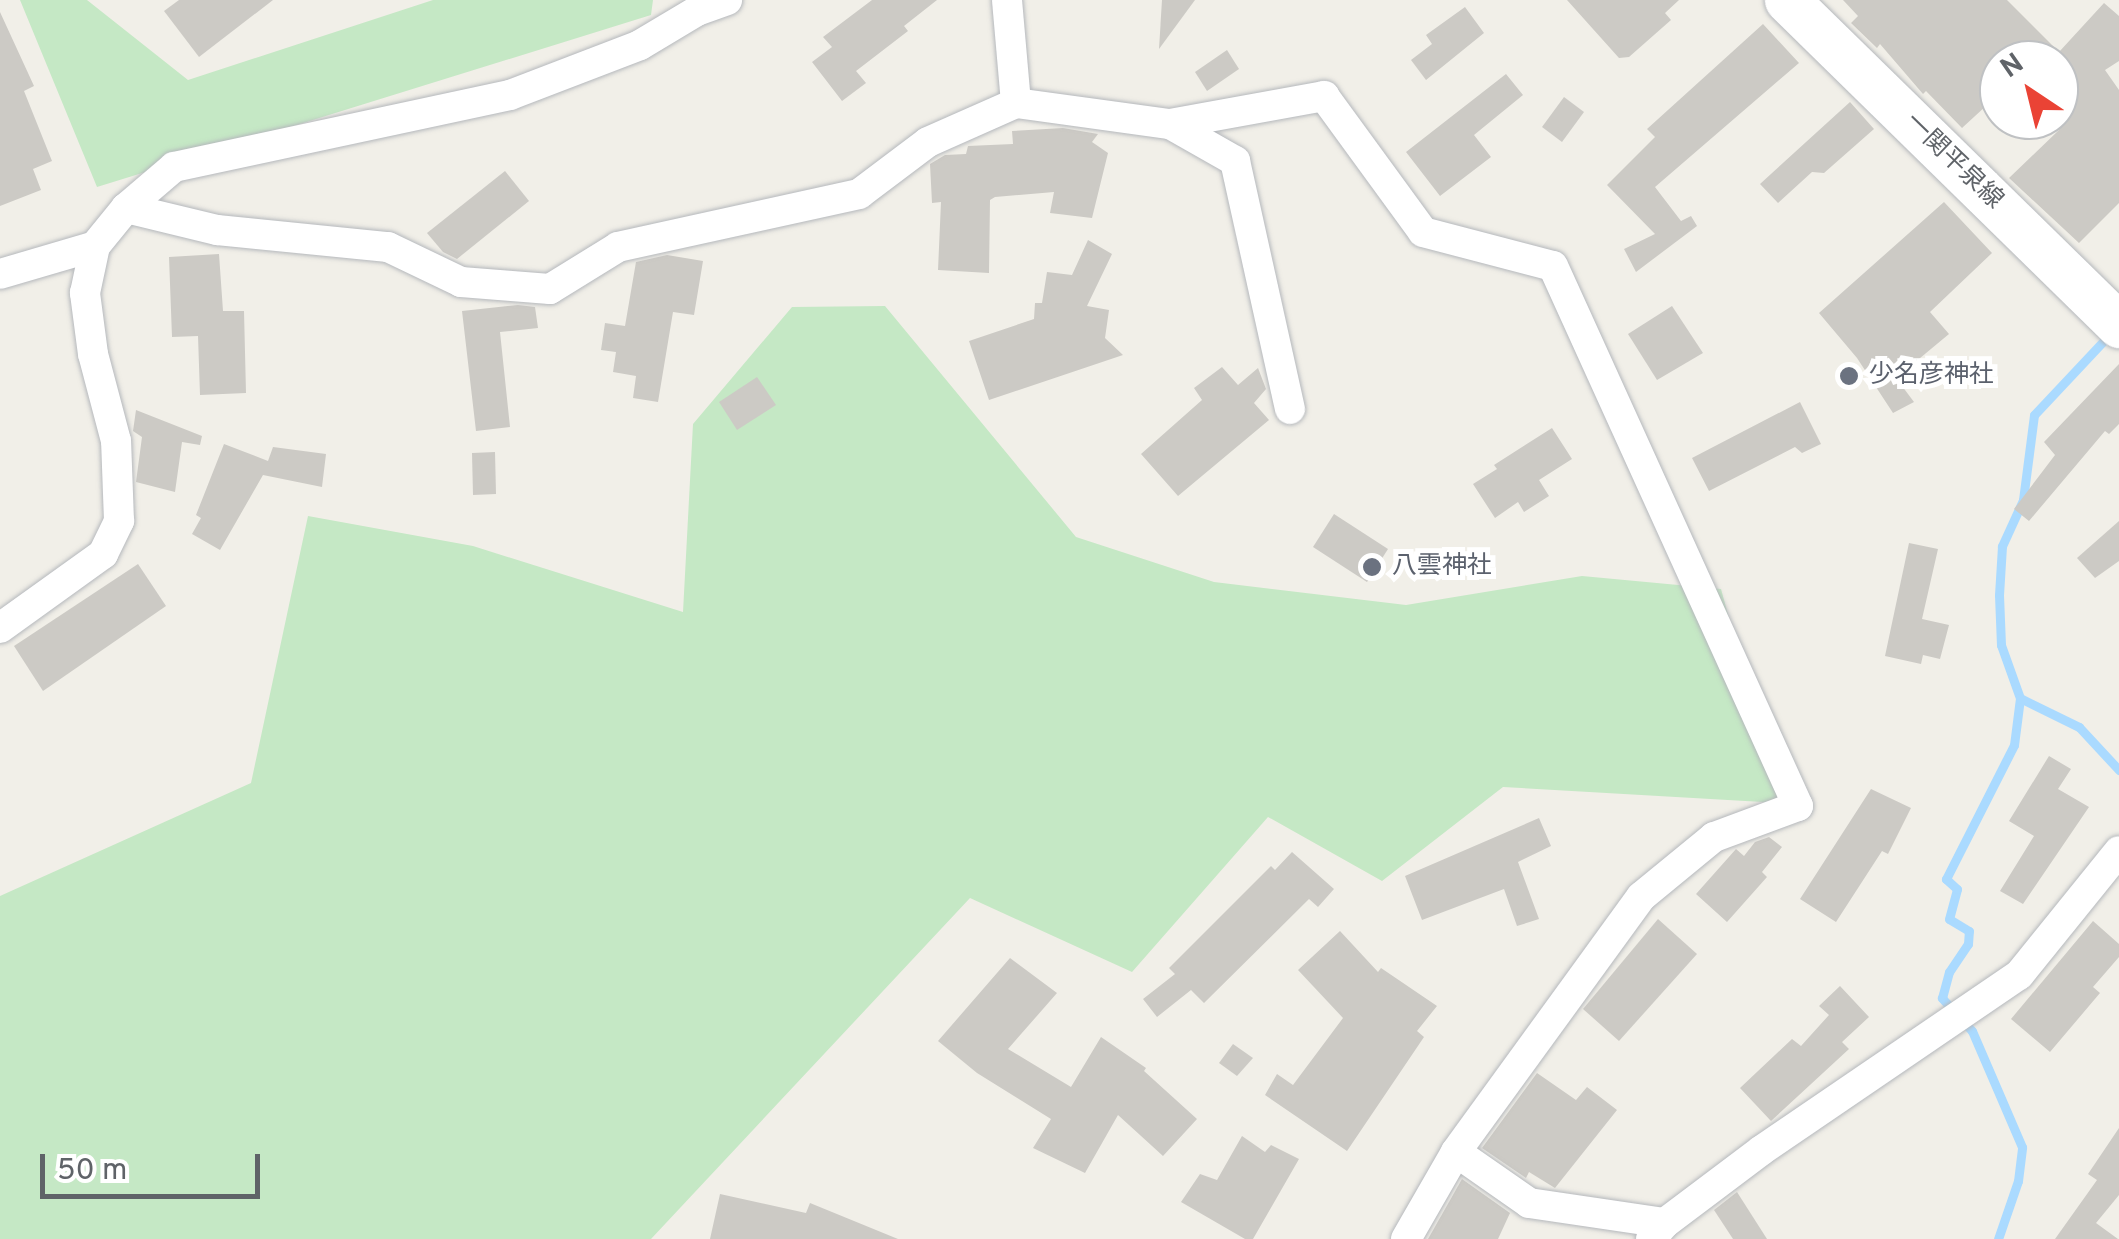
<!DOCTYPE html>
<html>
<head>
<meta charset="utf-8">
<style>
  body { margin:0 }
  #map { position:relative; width:2119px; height:1239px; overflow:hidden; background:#f1efe8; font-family:Overpass,"Noto Sans JP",sans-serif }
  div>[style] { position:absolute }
  .green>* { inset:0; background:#c5e8c5 }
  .stream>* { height:9px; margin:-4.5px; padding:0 4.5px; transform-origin:4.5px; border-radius:4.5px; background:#aadaff }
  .building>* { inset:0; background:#cccac5 }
  .roads { filter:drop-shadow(0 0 2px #b5b8bc) drop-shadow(0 0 2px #b5b8bc) }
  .street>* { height:30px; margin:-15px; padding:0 15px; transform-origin:15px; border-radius:15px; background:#fff }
  .secondary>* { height:45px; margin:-22.5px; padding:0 22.5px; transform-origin:22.5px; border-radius:22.5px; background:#fff }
  .dots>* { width:28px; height:28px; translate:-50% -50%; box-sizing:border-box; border:5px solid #fff; border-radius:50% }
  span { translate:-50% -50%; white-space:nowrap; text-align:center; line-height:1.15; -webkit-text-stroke:10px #fff; paint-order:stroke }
  .street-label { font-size:25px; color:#5f6368 }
  .worship-label { font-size:25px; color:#5b616d }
  .left { translate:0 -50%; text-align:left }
  .north { position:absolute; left:1979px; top:40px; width:100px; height:100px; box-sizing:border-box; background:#fff; border:2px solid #bfc1c3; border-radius:50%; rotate:325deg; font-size:28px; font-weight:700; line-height:40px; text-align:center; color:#5f6368 }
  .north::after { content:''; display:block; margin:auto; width:35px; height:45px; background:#ea4335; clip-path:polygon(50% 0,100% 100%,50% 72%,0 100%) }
  .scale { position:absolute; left:40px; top:1154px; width:220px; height:45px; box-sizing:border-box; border:5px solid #5f6368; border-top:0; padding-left:12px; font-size:30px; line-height:35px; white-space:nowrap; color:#5f6368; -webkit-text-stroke:8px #fff; paint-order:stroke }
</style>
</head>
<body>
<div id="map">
  <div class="green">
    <i style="clip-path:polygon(20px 0,87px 0,188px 80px,433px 0,653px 0,651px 15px,97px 187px)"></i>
    <i style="clip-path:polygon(885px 306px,1076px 537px,1214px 582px,1406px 605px,1582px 576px,1721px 589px,1780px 803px,1503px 787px,1382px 881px,1268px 817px,1132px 972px,970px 898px,651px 1239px,0 1239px,0 896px,251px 783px,308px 516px,473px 546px,683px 612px,693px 424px,792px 307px)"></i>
  </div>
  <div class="stream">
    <i style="left:2110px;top:334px;width:111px;rotate:133.2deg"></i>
    <i style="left:2034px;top:415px;width:86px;rotate:97.4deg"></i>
    <i style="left:2023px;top:500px;width:51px;rotate:114.5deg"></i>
    <i style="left:2002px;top:546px;width:49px;rotate:93.5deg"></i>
    <i style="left:1999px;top:595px;width:50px;rotate:87.7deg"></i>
    <i style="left:2001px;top:645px;width:56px;rotate:70.3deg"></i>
    <i style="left:2020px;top:698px;width:66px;rotate:26.2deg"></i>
    <i style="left:2079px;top:727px;width:59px;rotate:47.1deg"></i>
    <i style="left:1998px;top:1239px;width:61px;rotate:-71deg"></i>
    <i style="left:2018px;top:1181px;width:34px;rotate:-83deg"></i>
    <i style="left:2022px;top:1147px;width:126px;rotate:-113.3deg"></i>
    <i style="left:1972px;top:1031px;width:45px;rotate:-132.3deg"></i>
    <i style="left:1942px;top:998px;width:27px;rotate:-75deg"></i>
    <i style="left:1949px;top:972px;width:34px;rotate:-56deg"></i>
    <i style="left:1968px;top:944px;width:13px;rotate:-86deg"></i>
    <i style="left:1969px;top:931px;width:23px;rotate:-149deg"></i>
    <i style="left:1949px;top:919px;width:31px;rotate:-75deg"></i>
    <i style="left:1957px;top:889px;width:15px;rotate:-138deg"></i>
    <i style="left:1946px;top:879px;width:150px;rotate:-63.1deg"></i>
    <i style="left:2014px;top:745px;width:47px;rotate:-82.7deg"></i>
  </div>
  <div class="building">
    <i style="clip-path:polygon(179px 0,273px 0,199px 57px,164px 11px)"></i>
    <i style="clip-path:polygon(872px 0,937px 0,904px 26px,908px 31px,856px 71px,866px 83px,842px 101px,812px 62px,832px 47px,823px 37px)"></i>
    <i style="clip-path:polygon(1162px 0,1195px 0,1159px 49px)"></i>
    <i style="clip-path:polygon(1567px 0,1679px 0,1665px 13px,1671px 20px,1629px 57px,1619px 58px)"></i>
    <i style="clip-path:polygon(1843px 0,2007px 0,2059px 52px,2104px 3px,2119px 16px,2119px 61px,2105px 70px,2119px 90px,2119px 203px,2079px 243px,2009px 178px,2059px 130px,2059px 60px,1999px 60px,1999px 94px,1962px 128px,1926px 91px,1923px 94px,1880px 44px,1877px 48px,1851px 23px,1858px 16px)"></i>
    <i style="clip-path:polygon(1465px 7px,1484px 33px,1426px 80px,1411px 60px,1432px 44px,1426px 35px)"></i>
    <i style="clip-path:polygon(0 12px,34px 86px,24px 91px,52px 161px,33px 169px,41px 190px,0 206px)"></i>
    <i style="clip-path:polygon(1763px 24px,1799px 63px,1655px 187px,1681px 221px,1691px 216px,1697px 226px,1636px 272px,1624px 249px,1655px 234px,1607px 185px,1655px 137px,1647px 129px)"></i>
    <i style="clip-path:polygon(1227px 50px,1239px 69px,1207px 91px,1195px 72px)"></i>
    <i style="clip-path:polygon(1506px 74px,1523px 95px,1474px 135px,1491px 157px,1440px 196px,1406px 152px)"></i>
    <i style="clip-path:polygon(1564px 97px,1584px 112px,1562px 142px,1542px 127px)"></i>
    <i style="clip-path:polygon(1850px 102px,1874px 129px,1824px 173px,1812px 172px,1778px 203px,1760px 184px)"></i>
    <i style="clip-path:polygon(1063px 128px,1098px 134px,1092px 142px,1108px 153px,1092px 218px,1050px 213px,1054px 192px,995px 197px,990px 200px,989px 273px,938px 270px,941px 202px,932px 203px,930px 164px,945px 155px,966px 154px,968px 146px,1013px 144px,1012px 131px)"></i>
    <i style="clip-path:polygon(505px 171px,529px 201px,457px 259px,443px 252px,427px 233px)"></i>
    <i style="clip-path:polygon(1944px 202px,1992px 253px,1930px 312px,1949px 334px,1896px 378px,1914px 402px,1893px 413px,1857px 358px,1819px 313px)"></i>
    <i style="clip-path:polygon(1088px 240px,1112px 254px,1087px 306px,1109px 310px,1105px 338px,1123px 355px,989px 400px,969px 341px,1034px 319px,1035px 303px,1042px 303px,1047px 272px,1072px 275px)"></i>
    <i style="clip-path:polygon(219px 254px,223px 311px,244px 311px,246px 393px,200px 395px,198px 336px,172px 337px,169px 257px)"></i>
    <i style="clip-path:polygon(667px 255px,703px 261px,694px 315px,673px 312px,658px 402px,633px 398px,636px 376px,613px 372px,616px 352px,601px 350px,605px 323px,625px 326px,636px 262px)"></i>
    <i style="clip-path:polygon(518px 305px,535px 307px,538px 328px,500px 332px,510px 427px,476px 431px,462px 311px)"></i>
    <i style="clip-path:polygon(1672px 306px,1703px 353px,1657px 380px,1628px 334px)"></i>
    <i style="clip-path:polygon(2119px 364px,2119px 424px,2109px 434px,2105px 431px,2029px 521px,2014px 509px,2055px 455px,2044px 442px)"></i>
    <i style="clip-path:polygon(1222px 367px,1238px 385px,1258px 368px,1266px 389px,1254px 403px,1269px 420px,1178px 496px,1141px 454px,1202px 400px,1194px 388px)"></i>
    <i style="clip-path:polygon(757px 377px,776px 405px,737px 430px,719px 402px)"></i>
    <i style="clip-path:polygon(1800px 402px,1821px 444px,1802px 453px,1795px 447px,1709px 491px,1692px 458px)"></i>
    <i style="clip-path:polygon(136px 410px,202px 436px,200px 445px,182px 442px,175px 492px,136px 482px,142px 437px,133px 431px)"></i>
    <i style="clip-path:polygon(1552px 428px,1572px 459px,1539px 480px,1549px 496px,1524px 512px,1518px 502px,1495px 518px,1473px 484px,1497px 469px,1494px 465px)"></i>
    <i style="clip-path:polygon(224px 444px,268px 461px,273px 447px,326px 454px,322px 487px,263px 475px,220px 550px,192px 534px,201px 518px,196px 515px)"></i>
    <i style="clip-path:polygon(495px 452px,496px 494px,473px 495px,472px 453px)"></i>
    <i style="clip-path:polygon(1334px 514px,1388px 549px,1367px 582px,1313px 547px)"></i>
    <i style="clip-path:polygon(2119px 521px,2119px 561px,2095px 578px,2077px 558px)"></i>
    <i style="clip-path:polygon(1909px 543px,1938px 549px,1922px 619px,1949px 625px,1940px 659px,1923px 655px,1921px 664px,1885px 656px)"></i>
    <i style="clip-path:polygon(138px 564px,166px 606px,43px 691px,14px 646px)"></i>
    <i style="clip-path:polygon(2049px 756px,2071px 769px,2058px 789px,2089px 807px,2023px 904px,2000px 891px,2034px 836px,2009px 821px)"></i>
    <i style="clip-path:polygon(1871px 789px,1911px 808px,1888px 854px,1882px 851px,1836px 922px,1800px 899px)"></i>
    <i style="clip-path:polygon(1539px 818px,1551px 846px,1518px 862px,1539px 919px,1517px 926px,1504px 889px,1422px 920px,1405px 876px)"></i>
    <i style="clip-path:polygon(1769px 837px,1782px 847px,1762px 872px,1767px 877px,1727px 922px,1696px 894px,1736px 849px,1744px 856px,1755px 842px)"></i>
    <i style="clip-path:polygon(1292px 852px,1334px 889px,1318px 907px,1309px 899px,1204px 1003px,1191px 990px,1157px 1017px,1143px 999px,1175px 974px,1169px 968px,1271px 866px,1275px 870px)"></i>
    <i style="clip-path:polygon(1658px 919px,1697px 954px,1619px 1041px,1583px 1009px)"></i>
    <i style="clip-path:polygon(2093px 921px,2119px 944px,2119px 957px,2093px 987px,2100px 993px,2050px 1052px,2011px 1019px)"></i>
    <i style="clip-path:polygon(1340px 931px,1378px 972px,1381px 968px,1437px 1006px,1417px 1031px,1424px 1037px,1347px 1151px,1265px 1095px,1277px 1074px,1293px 1085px,1343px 1018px,1298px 970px)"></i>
    <i style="clip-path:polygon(1010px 958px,1057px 993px,1008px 1049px,1071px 1087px,1101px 1037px,1146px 1068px,1144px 1071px,1197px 1119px,1163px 1156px,1118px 1115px,1085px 1173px,1033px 1148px,1051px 1119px,977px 1073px,938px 1041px)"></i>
    <i style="clip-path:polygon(1840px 986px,1869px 1017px,1842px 1042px,1849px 1049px,1771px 1121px,1740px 1088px,1792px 1039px,1801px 1046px,1829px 1015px,1819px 1006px)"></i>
    <i style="clip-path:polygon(1233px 1044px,1253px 1058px,1237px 1076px,1219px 1063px)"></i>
    <i style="clip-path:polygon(1537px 1073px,1576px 1100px,1587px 1087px,1617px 1110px,1555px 1188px,1529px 1172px,1526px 1178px,1482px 1148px)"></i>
    <i style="clip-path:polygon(2119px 1128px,2119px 1195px,2096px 1223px,2118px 1239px,2055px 1239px,2097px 1180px,2088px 1174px)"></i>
    <i style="clip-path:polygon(1242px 1136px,1265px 1152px,1271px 1145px,1299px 1159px,1253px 1239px,1245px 1239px,1181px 1202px,1200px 1174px,1217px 1180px)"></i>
    <i style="clip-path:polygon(1462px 1179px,1510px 1213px,1498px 1239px,1428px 1239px)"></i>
    <i style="clip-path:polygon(1737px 1192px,1767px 1239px,1733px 1239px,1714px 1210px)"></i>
    <i style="clip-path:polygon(720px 1194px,806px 1213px,810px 1203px,898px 1239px,710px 1239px)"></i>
  </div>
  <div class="roads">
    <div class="street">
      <i style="left:1016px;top:103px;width:155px;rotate:7.8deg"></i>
      <i style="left:1170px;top:124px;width:157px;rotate:-10.3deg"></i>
      <i style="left:1324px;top:96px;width:168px;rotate:53.9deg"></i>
      <i style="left:1423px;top:232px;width:134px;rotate:14.7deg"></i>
      <i style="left:1553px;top:266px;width:593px;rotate:65.6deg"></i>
      <i style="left:1798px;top:806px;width:90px;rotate:159.7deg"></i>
      <i style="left:1714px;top:837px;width:94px;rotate:140.6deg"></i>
      <i style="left:1641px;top:897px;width:315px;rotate:126deg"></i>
      <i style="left:1170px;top:124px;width:75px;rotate:29.6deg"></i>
      <i style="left:1235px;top:161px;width:254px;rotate:77.5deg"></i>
      <i style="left:126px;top:208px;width:94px;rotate:13.6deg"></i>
      <i style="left:217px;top:230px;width:172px;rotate:5.7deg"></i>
      <i style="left:388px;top:247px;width:81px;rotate:25.6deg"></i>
      <i style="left:461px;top:282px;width:89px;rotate:4.5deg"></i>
      <i style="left:550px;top:289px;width:80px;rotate:-31.7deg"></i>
      <i style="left:618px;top:247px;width:247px;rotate:-12.4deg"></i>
      <i style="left:859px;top:194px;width:86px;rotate:-37deg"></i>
      <i style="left:928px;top:142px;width:96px;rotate:-23.9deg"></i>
      <i style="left:1016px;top:103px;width:103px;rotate:-95deg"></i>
      <i style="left:0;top:274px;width:99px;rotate:-16.4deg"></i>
      <i style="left:0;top:628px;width:127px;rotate:-35.7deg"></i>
      <i style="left:103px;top:554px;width:37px;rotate:-64deg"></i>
      <i style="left:119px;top:521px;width:80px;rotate:-92.1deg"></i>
      <i style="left:116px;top:441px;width:90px;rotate:-104.8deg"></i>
      <i style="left:93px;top:354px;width:62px;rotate:-97.5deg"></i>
      <i style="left:85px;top:293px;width:48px;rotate:-78deg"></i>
      <i style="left:95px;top:246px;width:49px;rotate:-50.8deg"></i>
      <i style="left:126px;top:208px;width:63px;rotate:-40.5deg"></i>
      <i style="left:174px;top:167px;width:344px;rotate:-12.1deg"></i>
      <i style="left:510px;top:95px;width:139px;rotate:-21deg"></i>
      <i style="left:640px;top:45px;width:66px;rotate:-30.8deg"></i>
      <i style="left:697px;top:11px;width:32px;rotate:-20deg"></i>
      <i style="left:1406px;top:1239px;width:100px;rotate:-60.1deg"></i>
      <i style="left:1456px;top:1152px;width:89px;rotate:34.9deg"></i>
      <i style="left:1529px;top:1203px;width:137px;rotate:8.4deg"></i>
      <i style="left:1651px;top:1239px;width:21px;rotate:-49deg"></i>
      <i style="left:1665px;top:1223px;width:121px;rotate:-37deg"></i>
      <i style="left:1762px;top:1150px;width:311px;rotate:-34.3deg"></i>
      <i style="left:2019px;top:975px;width:159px;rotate:-51.1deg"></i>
    </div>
    <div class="secondary">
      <i style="left:1787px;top:0;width:465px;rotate:44.4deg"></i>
    </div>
  </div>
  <div class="dots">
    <i style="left:1849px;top:376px;background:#6b7280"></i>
    <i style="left:1372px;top:567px;background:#6b7280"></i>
  </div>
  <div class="street-label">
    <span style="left:1953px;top:162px;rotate:44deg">一関平泉線</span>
  </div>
  <div class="worship-label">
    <span class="left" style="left:1869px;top:376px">少名彦神社</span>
    <span class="left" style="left:1392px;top:567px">八雲神社</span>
  </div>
  <div class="north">N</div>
  <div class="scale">50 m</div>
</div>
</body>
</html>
